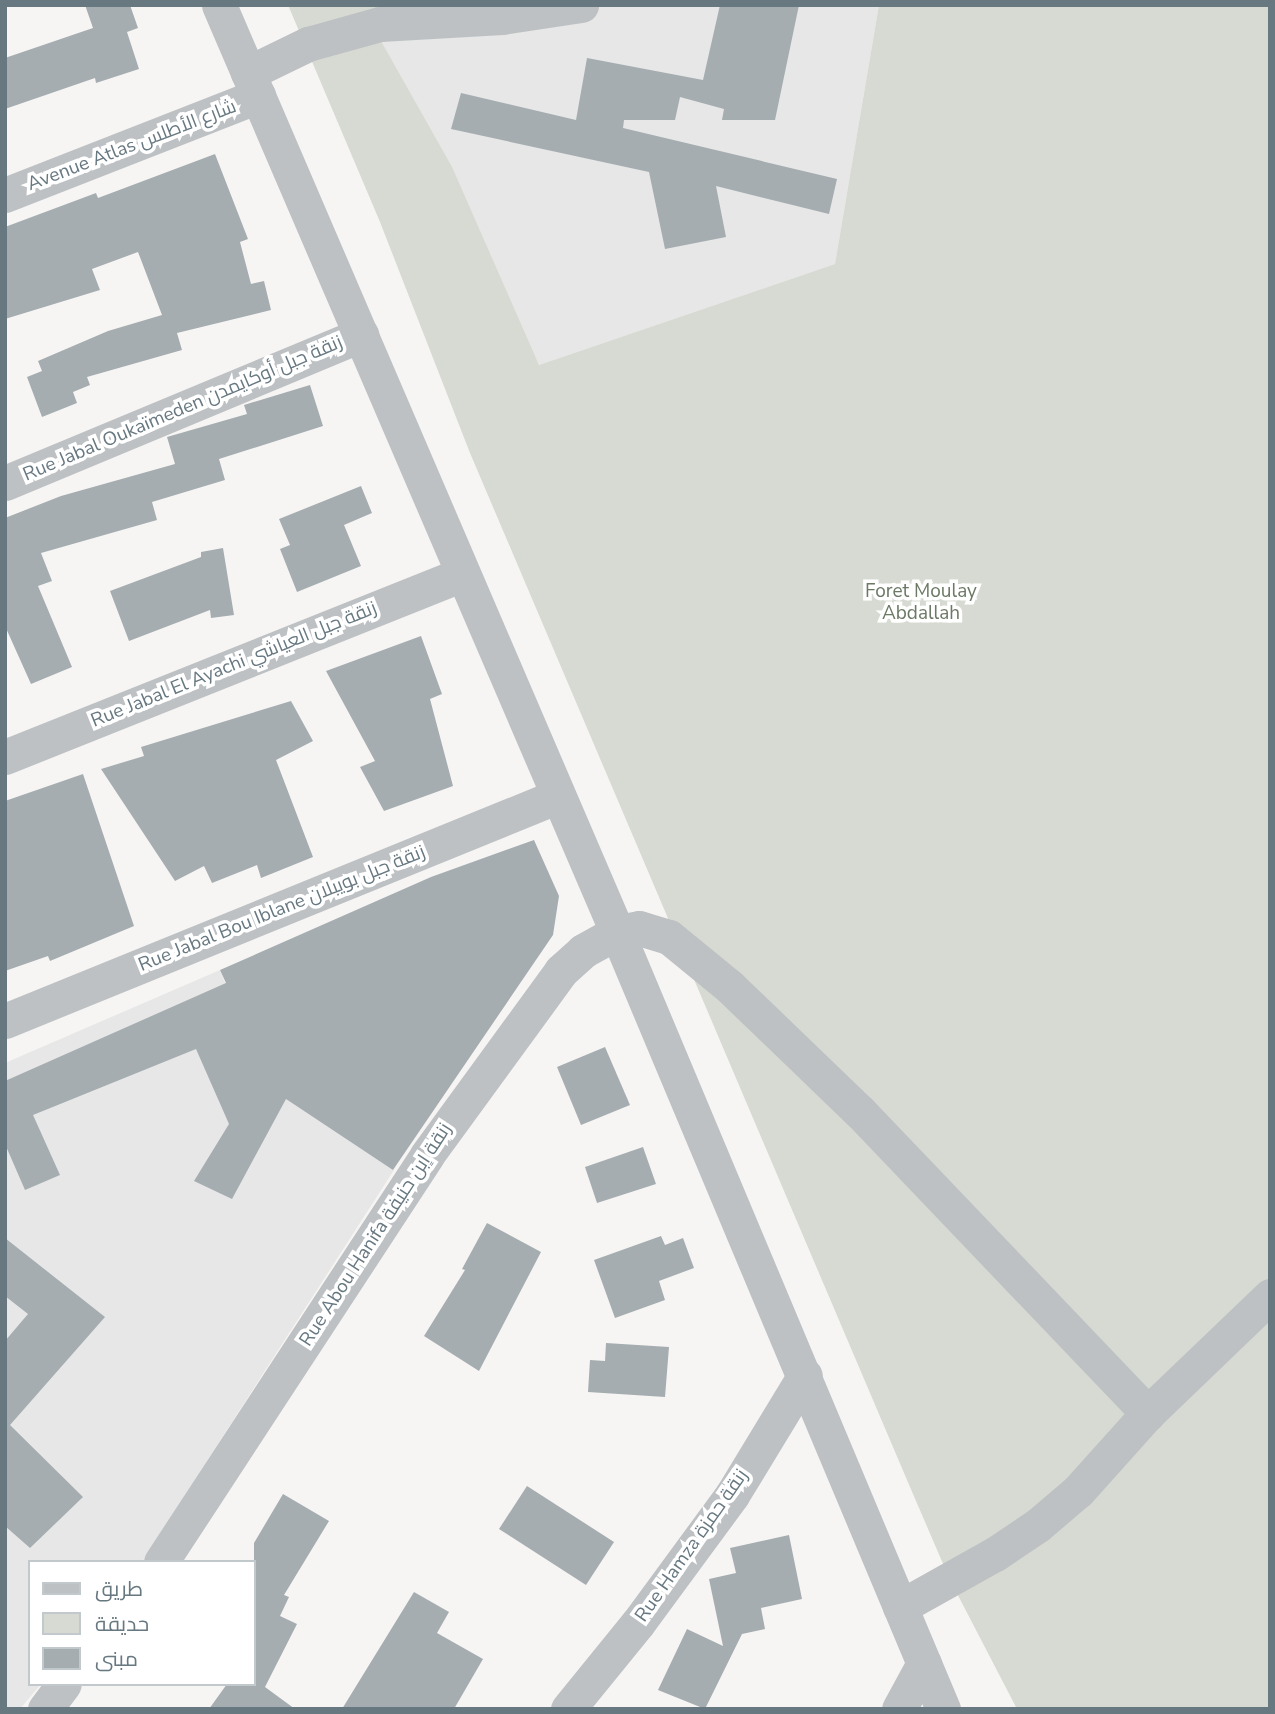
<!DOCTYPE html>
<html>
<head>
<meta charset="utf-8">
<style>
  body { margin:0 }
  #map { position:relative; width:1275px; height:1714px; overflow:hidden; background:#f6f5f3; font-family:"Nunito Sans",Cairo,sans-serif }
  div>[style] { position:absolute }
  .built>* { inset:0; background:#e6e7e6 }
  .green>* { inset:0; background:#d6dad2 }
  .building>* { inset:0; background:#a5adb1 }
  .minor>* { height:35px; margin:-17.5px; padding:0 17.5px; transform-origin:17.5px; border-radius:17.5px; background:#bdc1c4 }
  span { translate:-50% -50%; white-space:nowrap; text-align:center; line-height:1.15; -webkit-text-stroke:7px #fff; paint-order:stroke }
  .street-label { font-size:19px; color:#677881 }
  .park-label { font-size:19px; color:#6b7965 }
  .frame { position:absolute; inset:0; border:7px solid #677881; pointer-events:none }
  .legend { position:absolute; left:28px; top:1560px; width:228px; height:126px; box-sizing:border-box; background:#fff; border:2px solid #c2c9cd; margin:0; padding:9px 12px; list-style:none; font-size:21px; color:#677881 }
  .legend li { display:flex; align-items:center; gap:14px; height:35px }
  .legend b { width:35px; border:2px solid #c2c9cd }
</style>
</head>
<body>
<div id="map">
  <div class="built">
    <i style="clip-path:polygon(362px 5px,879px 5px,835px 264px,539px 365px)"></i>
    <i style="clip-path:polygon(220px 970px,265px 1085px,394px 1170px,142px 1562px,30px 1562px,30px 1684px,41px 1684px,20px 1709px,5px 1709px,5px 1063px)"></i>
  </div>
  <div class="green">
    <i style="clip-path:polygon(288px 5px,435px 5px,377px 34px,452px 167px,539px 365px,835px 264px,879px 5px,1270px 5px,1270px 1709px,1017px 1709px,950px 1580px,910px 1487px,470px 453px,380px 222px)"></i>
  </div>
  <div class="building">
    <i style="clip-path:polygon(85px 5px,130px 5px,138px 28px,127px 32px,139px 69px,96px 83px,95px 78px,5px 109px,5px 58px,93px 28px)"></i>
    <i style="clip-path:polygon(720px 5px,799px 5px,775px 120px,722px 120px,724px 109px,680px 97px,675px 120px,624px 120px,623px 128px,837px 179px,829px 214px,716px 186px,726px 237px,665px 249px,649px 172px,451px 129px,461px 93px,576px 120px,587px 58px,703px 80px)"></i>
    <i style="clip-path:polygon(215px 154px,248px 239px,240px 242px,251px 284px,264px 281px,271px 310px,177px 333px,182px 350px,87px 377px,90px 385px,73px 392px,77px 403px,42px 417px,27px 377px,42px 371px,38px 361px,108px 331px,162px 315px,138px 252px,92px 269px,100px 290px,5px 319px,5px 227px,96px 193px,98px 198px)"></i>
    <i style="clip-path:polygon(310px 385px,323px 426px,219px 459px,225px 480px,152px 502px,157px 520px,41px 553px,52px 581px,38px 586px,72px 667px,31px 684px,5px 626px,5px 518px,61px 496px,175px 464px,167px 437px,247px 414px,244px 405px)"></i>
    <i style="clip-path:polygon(361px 486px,372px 513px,344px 525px,361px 566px,297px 592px,280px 549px,290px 545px,279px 519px)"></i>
    <i style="clip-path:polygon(223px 548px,234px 615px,211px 618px,210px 610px,129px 641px,110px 591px,201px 557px,201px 552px)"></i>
    <i style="clip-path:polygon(421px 636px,442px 694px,430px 699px,453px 786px,384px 811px,360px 767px,375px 761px,326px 671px)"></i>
    <i style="clip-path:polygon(291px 701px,313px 741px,276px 760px,313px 857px,261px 878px,257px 865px,212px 883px,204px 866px,175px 881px,101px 769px,144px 756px,141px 747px)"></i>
    <i style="clip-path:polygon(83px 774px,134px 926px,50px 961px,48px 956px,5px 971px,5px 801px)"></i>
    <i style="clip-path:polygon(534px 840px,559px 896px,553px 935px,393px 1170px,286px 1099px,232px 1199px,194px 1181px,229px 1124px,196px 1049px,33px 1115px,60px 1175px,25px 1190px,5px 1144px,5px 1081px,226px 983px,220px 970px,431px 877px)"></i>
    <i style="clip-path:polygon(605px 1047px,630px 1105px,581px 1125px,557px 1067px)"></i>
    <i style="clip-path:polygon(643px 1147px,656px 1184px,597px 1203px,585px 1167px)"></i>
    <i style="clip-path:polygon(487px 1223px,541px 1252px,479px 1371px,424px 1336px,465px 1270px,462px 1269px)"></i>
    <i style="clip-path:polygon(661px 1236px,665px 1245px,683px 1238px,694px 1268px,659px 1281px,665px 1300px,615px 1318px,594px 1260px)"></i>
    <i style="clip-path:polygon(5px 1238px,105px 1317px,10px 1425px,83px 1497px,30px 1548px,5px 1526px,5px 1341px,28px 1314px,5px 1296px)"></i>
    <i style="clip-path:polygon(606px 1343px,669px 1347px,665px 1397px,588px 1392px,590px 1360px,605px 1361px)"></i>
    <i style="clip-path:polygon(527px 1486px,614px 1542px,586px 1585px,499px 1529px)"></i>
    <i style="clip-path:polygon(283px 1494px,329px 1521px,284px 1595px,289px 1597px,280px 1616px,297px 1624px,265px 1687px,295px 1709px,209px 1709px,227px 1684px,254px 1684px,254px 1543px)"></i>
    <i style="clip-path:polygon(789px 1535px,802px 1599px,761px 1608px,765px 1629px,742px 1634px,705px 1709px,658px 1690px,687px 1629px,723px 1646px,709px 1579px,736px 1573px,730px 1548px)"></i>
    <i style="clip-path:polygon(414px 1592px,449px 1612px,437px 1633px,483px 1659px,454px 1709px,342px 1709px)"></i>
  </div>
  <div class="minor">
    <i style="left:219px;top:5px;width:1009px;rotate:66.76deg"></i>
    <i style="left:617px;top:932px;width:843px;rotate:67.24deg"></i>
    <i style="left:248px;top:73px;width:67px;rotate:-25.8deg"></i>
    <i style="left:308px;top:44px;width:75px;rotate:-15.5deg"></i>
    <i style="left:380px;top:24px;width:122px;rotate:-3.3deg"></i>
    <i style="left:502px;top:17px;width:80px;rotate:-8.6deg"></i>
    <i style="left:5px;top:195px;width:272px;rotate:-21.4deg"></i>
    <i style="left:5px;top:483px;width:386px;rotate:-22.6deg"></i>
    <i style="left:5px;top:757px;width:493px;rotate:-21.8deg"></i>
    <i style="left:5px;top:1021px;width:597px;rotate:-22.14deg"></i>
    <i style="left:161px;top:1562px;width:486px;rotate:-56.8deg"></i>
    <i style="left:427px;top:1155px;width:228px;rotate:-53.9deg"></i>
    <i style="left:561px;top:971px;width:30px;rotate:-42deg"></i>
    <i style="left:583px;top:951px;width:39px;rotate:-29deg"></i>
    <i style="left:617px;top:932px;width:22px;rotate:-10deg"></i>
    <i style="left:639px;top:928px;width:31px;rotate:17deg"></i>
    <i style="left:669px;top:937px;width:79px;rotate:39.3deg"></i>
    <i style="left:730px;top:987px;width:180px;rotate:43.9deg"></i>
    <i style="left:860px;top:1112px;width:417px;rotate:46.3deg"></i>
    <i style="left:900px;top:1607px;width:109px;rotate:-29.2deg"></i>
    <i style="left:995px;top:1554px;width:52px;rotate:-34deg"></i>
    <i style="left:1038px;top:1525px;width:52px;rotate:-40.4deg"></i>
    <i style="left:1078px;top:1491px;width:105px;rotate:-48.1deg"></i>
    <i style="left:1148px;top:1413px;width:169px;rotate:-43.8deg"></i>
    <i style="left:45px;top:1709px;width:31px;rotate:-53deg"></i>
    <i style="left:568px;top:1709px;width:111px;rotate:-50.9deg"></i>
    <i style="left:638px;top:1623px;width:159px;rotate:-53.7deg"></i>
    <i style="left:732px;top:1495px;width:140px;rotate:-58.7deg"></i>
    <i style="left:899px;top:1709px;width:52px;rotate:-61.5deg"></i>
  </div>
  <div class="street-label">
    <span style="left:132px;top:146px;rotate:-21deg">Avenue Atlas شارع الأطلس</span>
    <span style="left:183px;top:409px;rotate:-23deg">Rue Jabal Oukaïmeden زنقة جبل أوكايمدن</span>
    <span style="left:234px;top:665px;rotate:-22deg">Rue Jabal El Ayachi زنقة جبل العياشي</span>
    <span style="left:282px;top:909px;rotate:-22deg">Rue Jabal Bou Iblane زنقة جبل بويبلان</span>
    <span style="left:376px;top:1235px;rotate:-57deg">Rue Abou Hanifa زنقة اٍبن حنيفة</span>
    <span style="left:692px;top:1546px;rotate:-55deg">Rue Hamza زنقة حمزة</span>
  </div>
  <div class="park-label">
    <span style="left:921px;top:603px">Foret Moulay<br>Abdallah</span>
  </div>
  <div class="frame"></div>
  <ul class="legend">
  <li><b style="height:9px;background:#bdc1c4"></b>طريق</li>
  <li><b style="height:19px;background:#d6dad2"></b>حديقة</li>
  <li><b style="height:19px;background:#a5adb1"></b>مبنى</li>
  </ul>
</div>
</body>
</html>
